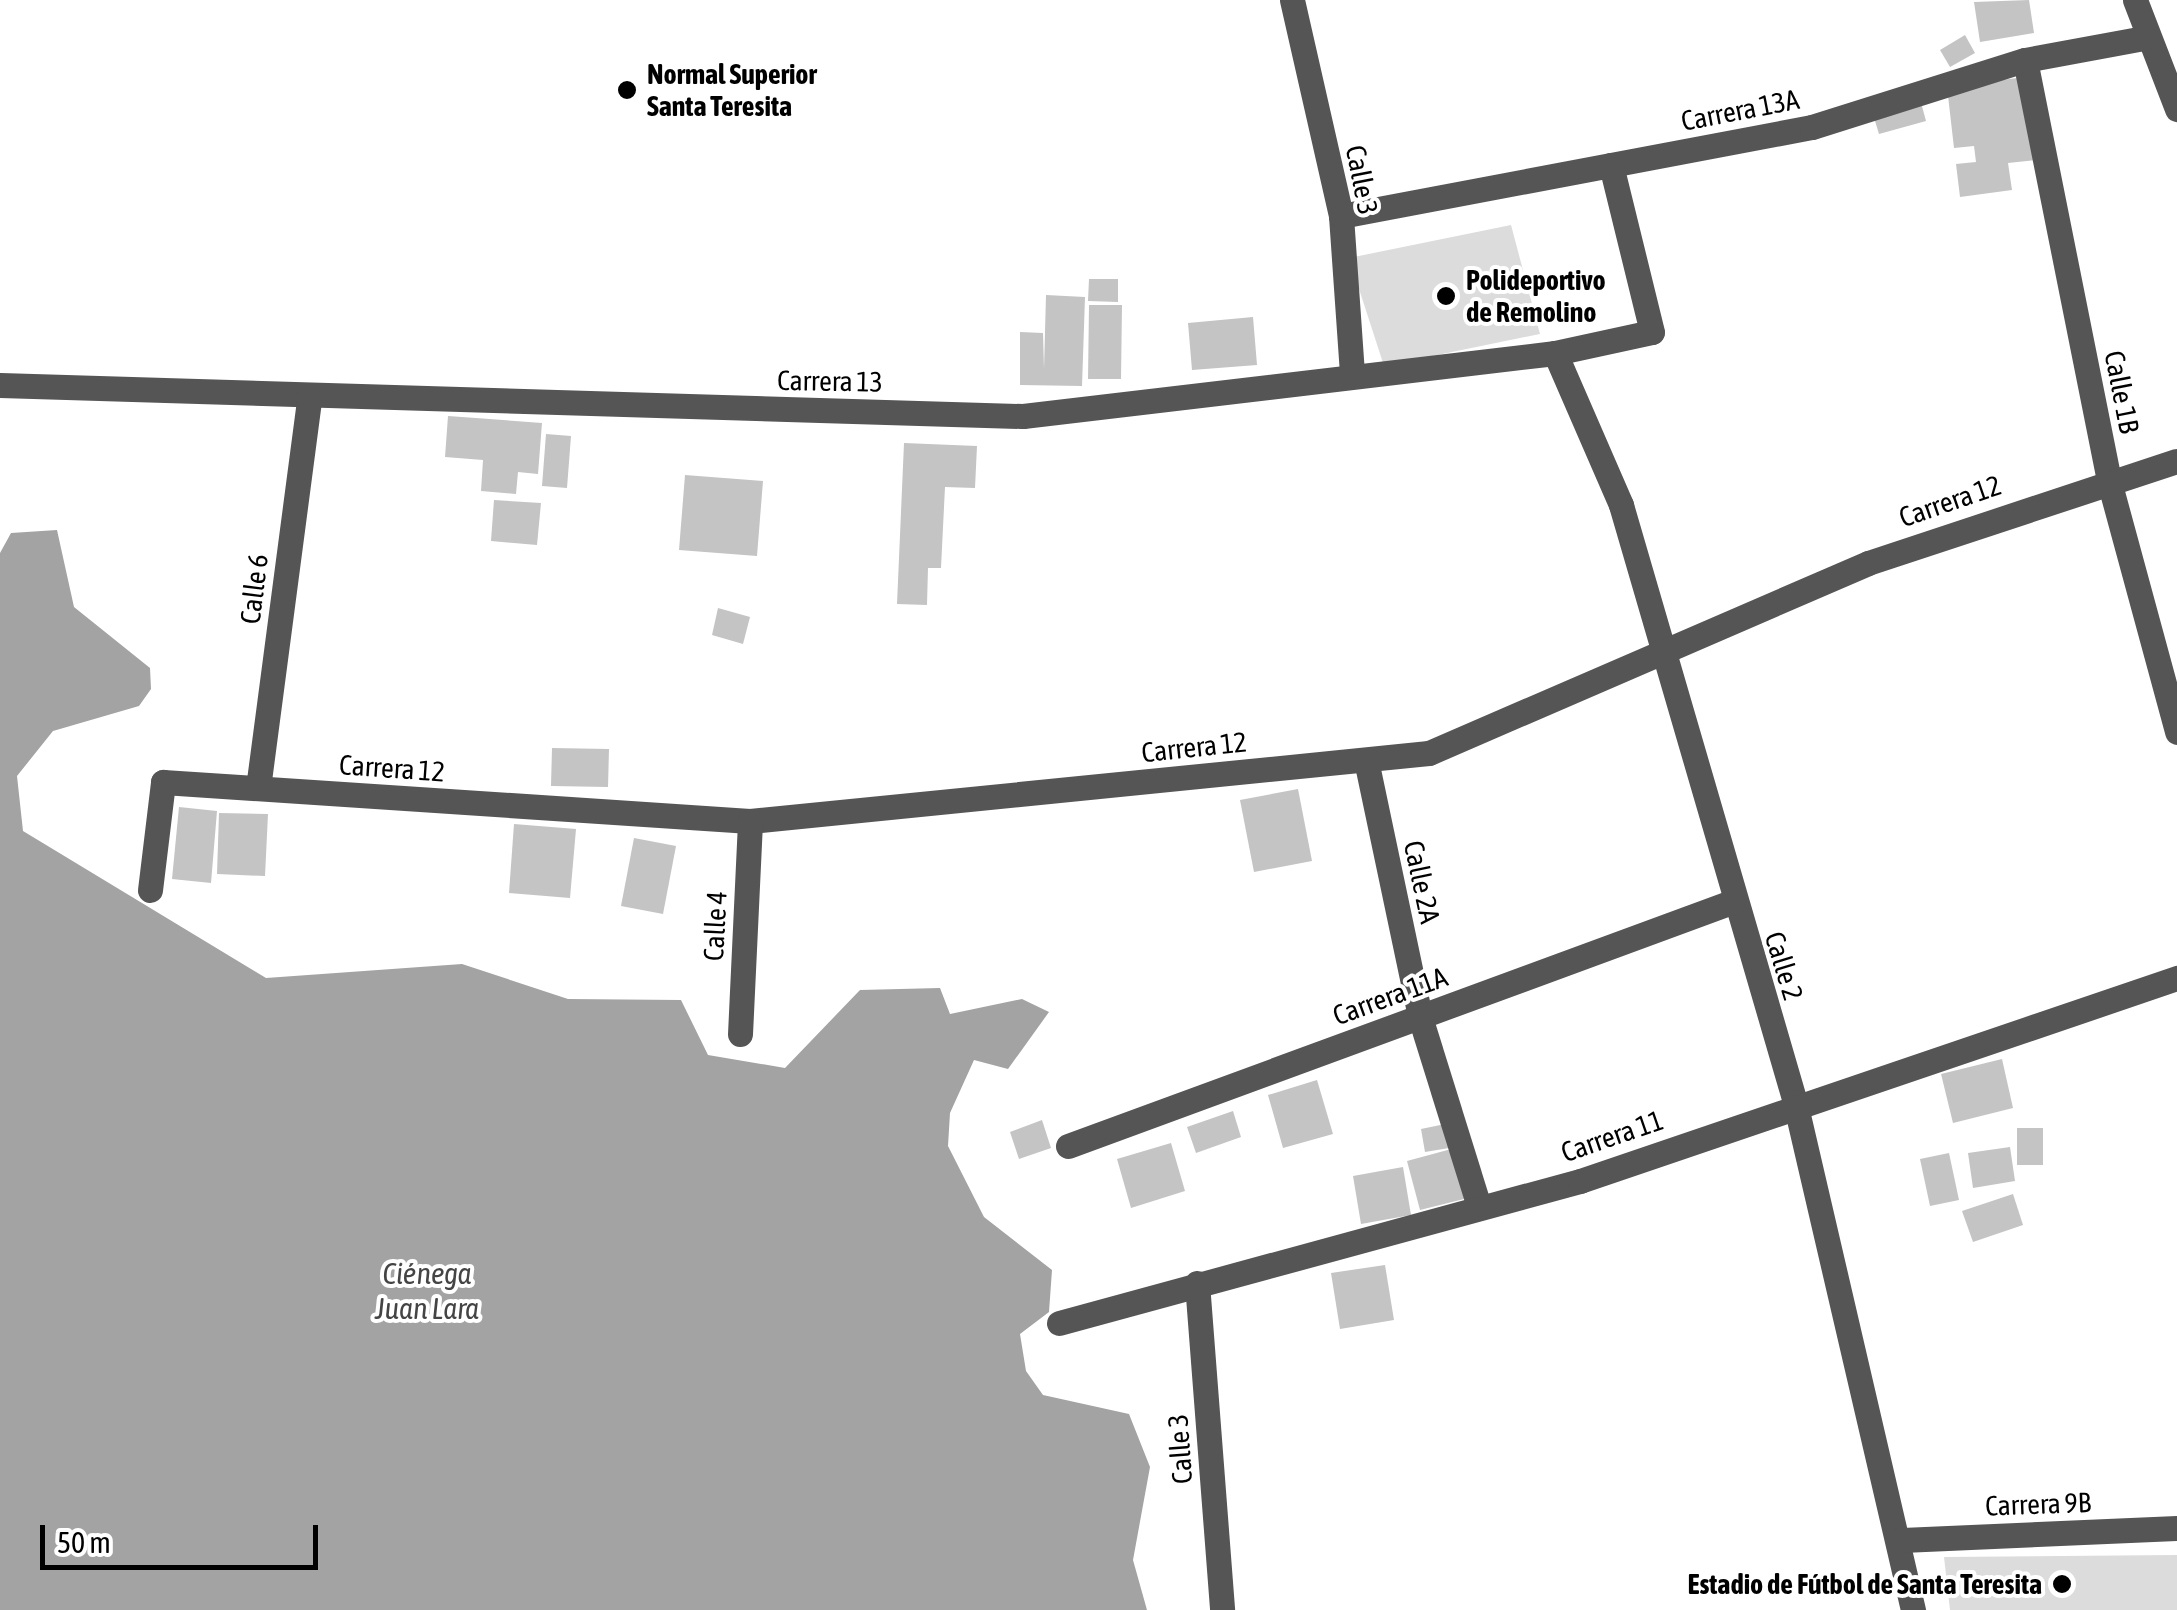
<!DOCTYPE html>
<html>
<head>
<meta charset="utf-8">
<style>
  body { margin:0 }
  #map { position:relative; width:2177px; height:1610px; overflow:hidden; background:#fff; font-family:"Asap Condensed",sans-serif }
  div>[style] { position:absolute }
  .green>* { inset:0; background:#dcdcdc }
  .water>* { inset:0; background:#a3a3a3 }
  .building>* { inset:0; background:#c4c4c4 }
  .minor>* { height:25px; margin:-12.5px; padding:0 12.5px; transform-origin:12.5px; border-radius:12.5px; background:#555 }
  .dots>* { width:28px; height:28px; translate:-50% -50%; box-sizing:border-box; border:5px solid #fff; border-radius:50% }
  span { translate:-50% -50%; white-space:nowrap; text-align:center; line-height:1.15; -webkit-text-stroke:8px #fff; paint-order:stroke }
  .poi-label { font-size:28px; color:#000; font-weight:700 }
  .left { translate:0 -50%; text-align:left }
  .right { translate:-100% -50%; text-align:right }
  .street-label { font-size:28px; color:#000 }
  .water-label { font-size:30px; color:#444; font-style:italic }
  .scale { position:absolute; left:40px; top:1525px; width:278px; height:45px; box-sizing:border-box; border:5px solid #000; border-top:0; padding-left:12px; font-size:30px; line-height:35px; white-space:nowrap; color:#000; -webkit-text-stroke:8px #fff; paint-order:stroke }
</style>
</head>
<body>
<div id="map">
  <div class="green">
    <i style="clip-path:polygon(1511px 225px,1540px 334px,1384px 366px,1349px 258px)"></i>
    <i style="clip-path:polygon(2177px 1555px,2177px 1610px,1950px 1610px,1944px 1557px)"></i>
  </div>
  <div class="water">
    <i style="clip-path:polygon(57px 530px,74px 607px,150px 668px,151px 689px,139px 706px,53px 731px,17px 776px,23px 831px,266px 978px,462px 964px,568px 999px,681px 1000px,708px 1055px,785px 1068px,860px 990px,940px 988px,950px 1014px,1022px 999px,1049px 1012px,1008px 1069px,974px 1060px,950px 1113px,948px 1146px,984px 1217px,1052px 1270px,1049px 1312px,1020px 1334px,1026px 1371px,1043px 1395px,1129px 1414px,1150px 1467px,1133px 1560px,1147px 1610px,0 1610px,0 553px,11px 533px)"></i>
  </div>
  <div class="building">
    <i style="clip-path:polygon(2029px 0,2034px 33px,1980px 42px,1974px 2px)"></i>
    <i style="clip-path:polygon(1965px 35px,1975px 53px,1950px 67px,1940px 50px)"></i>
    <i style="clip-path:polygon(2025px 77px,2036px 160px,2008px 163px,2012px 190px,1960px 197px,1956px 164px,1976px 162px,1974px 146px,1954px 148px,1947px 87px)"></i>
    <i style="clip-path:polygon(1916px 84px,1926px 121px,1879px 134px,1868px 98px)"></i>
    <i style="clip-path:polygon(1089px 279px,1118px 279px,1118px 302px,1088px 301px)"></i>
    <i style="clip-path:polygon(1046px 295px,1085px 297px,1082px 386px,1020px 385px,1020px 332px,1043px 333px,1044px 369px)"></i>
    <i style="clip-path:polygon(1089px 305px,1122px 305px,1121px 379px,1088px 379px)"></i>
    <i style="clip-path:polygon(1253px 317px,1257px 365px,1192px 370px,1188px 323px)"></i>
    <i style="clip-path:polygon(448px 416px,542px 423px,538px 474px,518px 472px,516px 494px,481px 491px,483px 460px,445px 457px)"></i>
    <i style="clip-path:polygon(546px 434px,571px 436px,567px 488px,542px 486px)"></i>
    <i style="clip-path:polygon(904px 443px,977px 446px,975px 488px,945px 487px,941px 568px,928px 568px,927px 605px,897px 604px)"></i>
    <i style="clip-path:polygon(685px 475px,763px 481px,757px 556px,679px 550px)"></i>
    <i style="clip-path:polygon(494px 500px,541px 503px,537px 545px,491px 541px)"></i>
    <i style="clip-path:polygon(718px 608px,750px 617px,743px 644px,712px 635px)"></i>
    <i style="clip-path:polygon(552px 748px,609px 749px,608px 787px,551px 786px)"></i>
    <i style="clip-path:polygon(1298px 789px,1312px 861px,1254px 872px,1240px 800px)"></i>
    <i style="clip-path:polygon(179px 807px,217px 811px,211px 883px,172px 879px)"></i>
    <i style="clip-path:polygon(219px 813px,268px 814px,265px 876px,217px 874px)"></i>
    <i style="clip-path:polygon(514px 824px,576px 829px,570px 898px,509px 893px)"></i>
    <i style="clip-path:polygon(634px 838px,676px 846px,663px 914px,621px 906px)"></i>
    <i style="clip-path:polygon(2002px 1059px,2013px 1108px,1953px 1123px,1941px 1074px)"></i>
    <i style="clip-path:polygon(1317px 1080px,1333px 1134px,1283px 1148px,1268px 1095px)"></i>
    <i style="clip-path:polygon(1233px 1111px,1241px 1137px,1196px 1153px,1187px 1127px)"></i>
    <i style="clip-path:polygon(1042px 1120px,1051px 1148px,1019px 1159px,1010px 1132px)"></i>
    <i style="clip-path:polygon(1450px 1123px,1455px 1147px,1425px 1152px,1421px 1129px)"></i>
    <i style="clip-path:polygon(2017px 1128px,2043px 1128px,2043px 1165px,2017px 1165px)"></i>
    <i style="clip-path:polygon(1171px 1143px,1185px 1191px,1131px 1208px,1117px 1159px)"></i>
    <i style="clip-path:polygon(2010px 1147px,2015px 1181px,1973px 1188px,1968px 1153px)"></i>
    <i style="clip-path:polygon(1455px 1148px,1468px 1198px,1420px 1210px,1407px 1161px)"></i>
    <i style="clip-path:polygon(1949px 1153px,1959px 1200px,1930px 1206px,1920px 1159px)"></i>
    <i style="clip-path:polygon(1403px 1167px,1411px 1215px,1361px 1224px,1353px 1176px)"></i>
    <i style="clip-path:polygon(2013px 1194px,2023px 1225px,1973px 1242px,1962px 1211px)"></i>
    <i style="clip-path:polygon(1385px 1265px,1394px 1320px,1340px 1329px,1331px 1273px)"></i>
  </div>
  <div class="minor">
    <i style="left:1292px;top:0;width:221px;rotate:77.2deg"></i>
    <i style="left:1341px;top:216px;width:158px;rotate:86deg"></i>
    <i style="left:2135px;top:0;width:117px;rotate:68.9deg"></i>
    <i style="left:2025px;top:60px;width:429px;rotate:78.7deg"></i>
    <i style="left:2109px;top:481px;width:260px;rotate:74.8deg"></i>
    <i style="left:1341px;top:216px;width:479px;rotate:-10.7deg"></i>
    <i style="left:1812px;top:127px;width:223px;rotate:-17.5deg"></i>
    <i style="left:2025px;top:60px;width:121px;rotate:-10.5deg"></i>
    <i style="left:1555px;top:353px;width:166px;rotate:66.5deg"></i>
    <i style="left:1621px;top:505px;width:622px;rotate:73.75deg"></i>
    <i style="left:1795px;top:1102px;width:522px;rotate:76.92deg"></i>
    <i style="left:0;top:385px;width:1023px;rotate:1.74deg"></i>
    <i style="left:1023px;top:416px;width:536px;rotate:-6.75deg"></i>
    <i style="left:1555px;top:353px;width:99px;rotate:-12.2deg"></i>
    <i style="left:1652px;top:332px;width:172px;rotate:-103.8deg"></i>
    <i style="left:1366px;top:760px;width:263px;rotate:78.1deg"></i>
    <i style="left:1420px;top:1017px;width:199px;rotate:72.7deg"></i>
    <i style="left:258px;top:788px;width:393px;rotate:-82.5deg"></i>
    <i style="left:150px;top:890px;width:109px;rotate:-83.1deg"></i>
    <i style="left:163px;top:782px;width:588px;rotate:3.8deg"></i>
    <i style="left:750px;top:821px;width:682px;rotate:-5.72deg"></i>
    <i style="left:1429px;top:753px;width:478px;rotate:-23.4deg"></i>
    <i style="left:1868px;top:563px;width:325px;rotate:-18.3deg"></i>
    <i style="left:740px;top:1034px;width:213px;rotate:-87.3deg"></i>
    <i style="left:1068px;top:1146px;width:707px;rotate:-20.18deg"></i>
    <i style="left:1197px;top:1283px;width:328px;rotate:85.6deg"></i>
    <i style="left:1059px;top:1323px;width:540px;rotate:-15.25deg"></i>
    <i style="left:1580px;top:1181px;width:631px;rotate:-18.78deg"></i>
    <i style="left:1902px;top:1540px;width:275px;rotate:-2.5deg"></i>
  </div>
  <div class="dots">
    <i style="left:627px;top:90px;background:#000"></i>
    <i style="left:1446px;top:296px;background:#000"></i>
    <i style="left:2062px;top:1584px;background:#000"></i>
  </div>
  <div class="poi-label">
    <span class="left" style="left:647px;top:90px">Normal Superior<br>Santa Teresita</span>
    <span class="left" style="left:1466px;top:296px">Polideportivo<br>de Remolino</span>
    <span class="right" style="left:2042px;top:1584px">Estadio de Fútbol de Santa Teresita</span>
  </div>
  <div class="street-label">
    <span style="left:1740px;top:110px;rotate:-11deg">Carrera 13A</span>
    <span style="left:1362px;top:180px;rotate:79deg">Calle 3</span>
    <span style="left:830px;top:381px;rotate:1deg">Carrera 13</span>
    <span style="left:2122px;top:392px;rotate:79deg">Calle 1B</span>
    <span style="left:1950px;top:501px;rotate:-19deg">Carrera 12</span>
    <span style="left:254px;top:589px;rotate:-83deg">Calle 6</span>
    <span style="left:1194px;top:747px;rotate:-6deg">Carrera 12</span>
    <span style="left:392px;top:768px;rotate:4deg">Carrera 12</span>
    <span style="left:1422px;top:882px;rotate:78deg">Calle 2A</span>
    <span style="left:715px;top:926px;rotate:-87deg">Calle 4</span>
    <span style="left:1784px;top:966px;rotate:73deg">Calle 2</span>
    <span style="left:1390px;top:996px;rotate:-20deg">Carrera 11A</span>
    <span style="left:1612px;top:1136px;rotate:-19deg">Carrera 11</span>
    <span style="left:1180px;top:1449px;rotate:-94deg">Calle 3</span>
    <span style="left:2038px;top:1504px;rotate:-2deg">Carrera 9B</span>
  </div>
  <div class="water-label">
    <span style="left:427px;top:1290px">Ciénega<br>Juan Lara</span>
  </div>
  <div class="scale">50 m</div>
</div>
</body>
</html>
